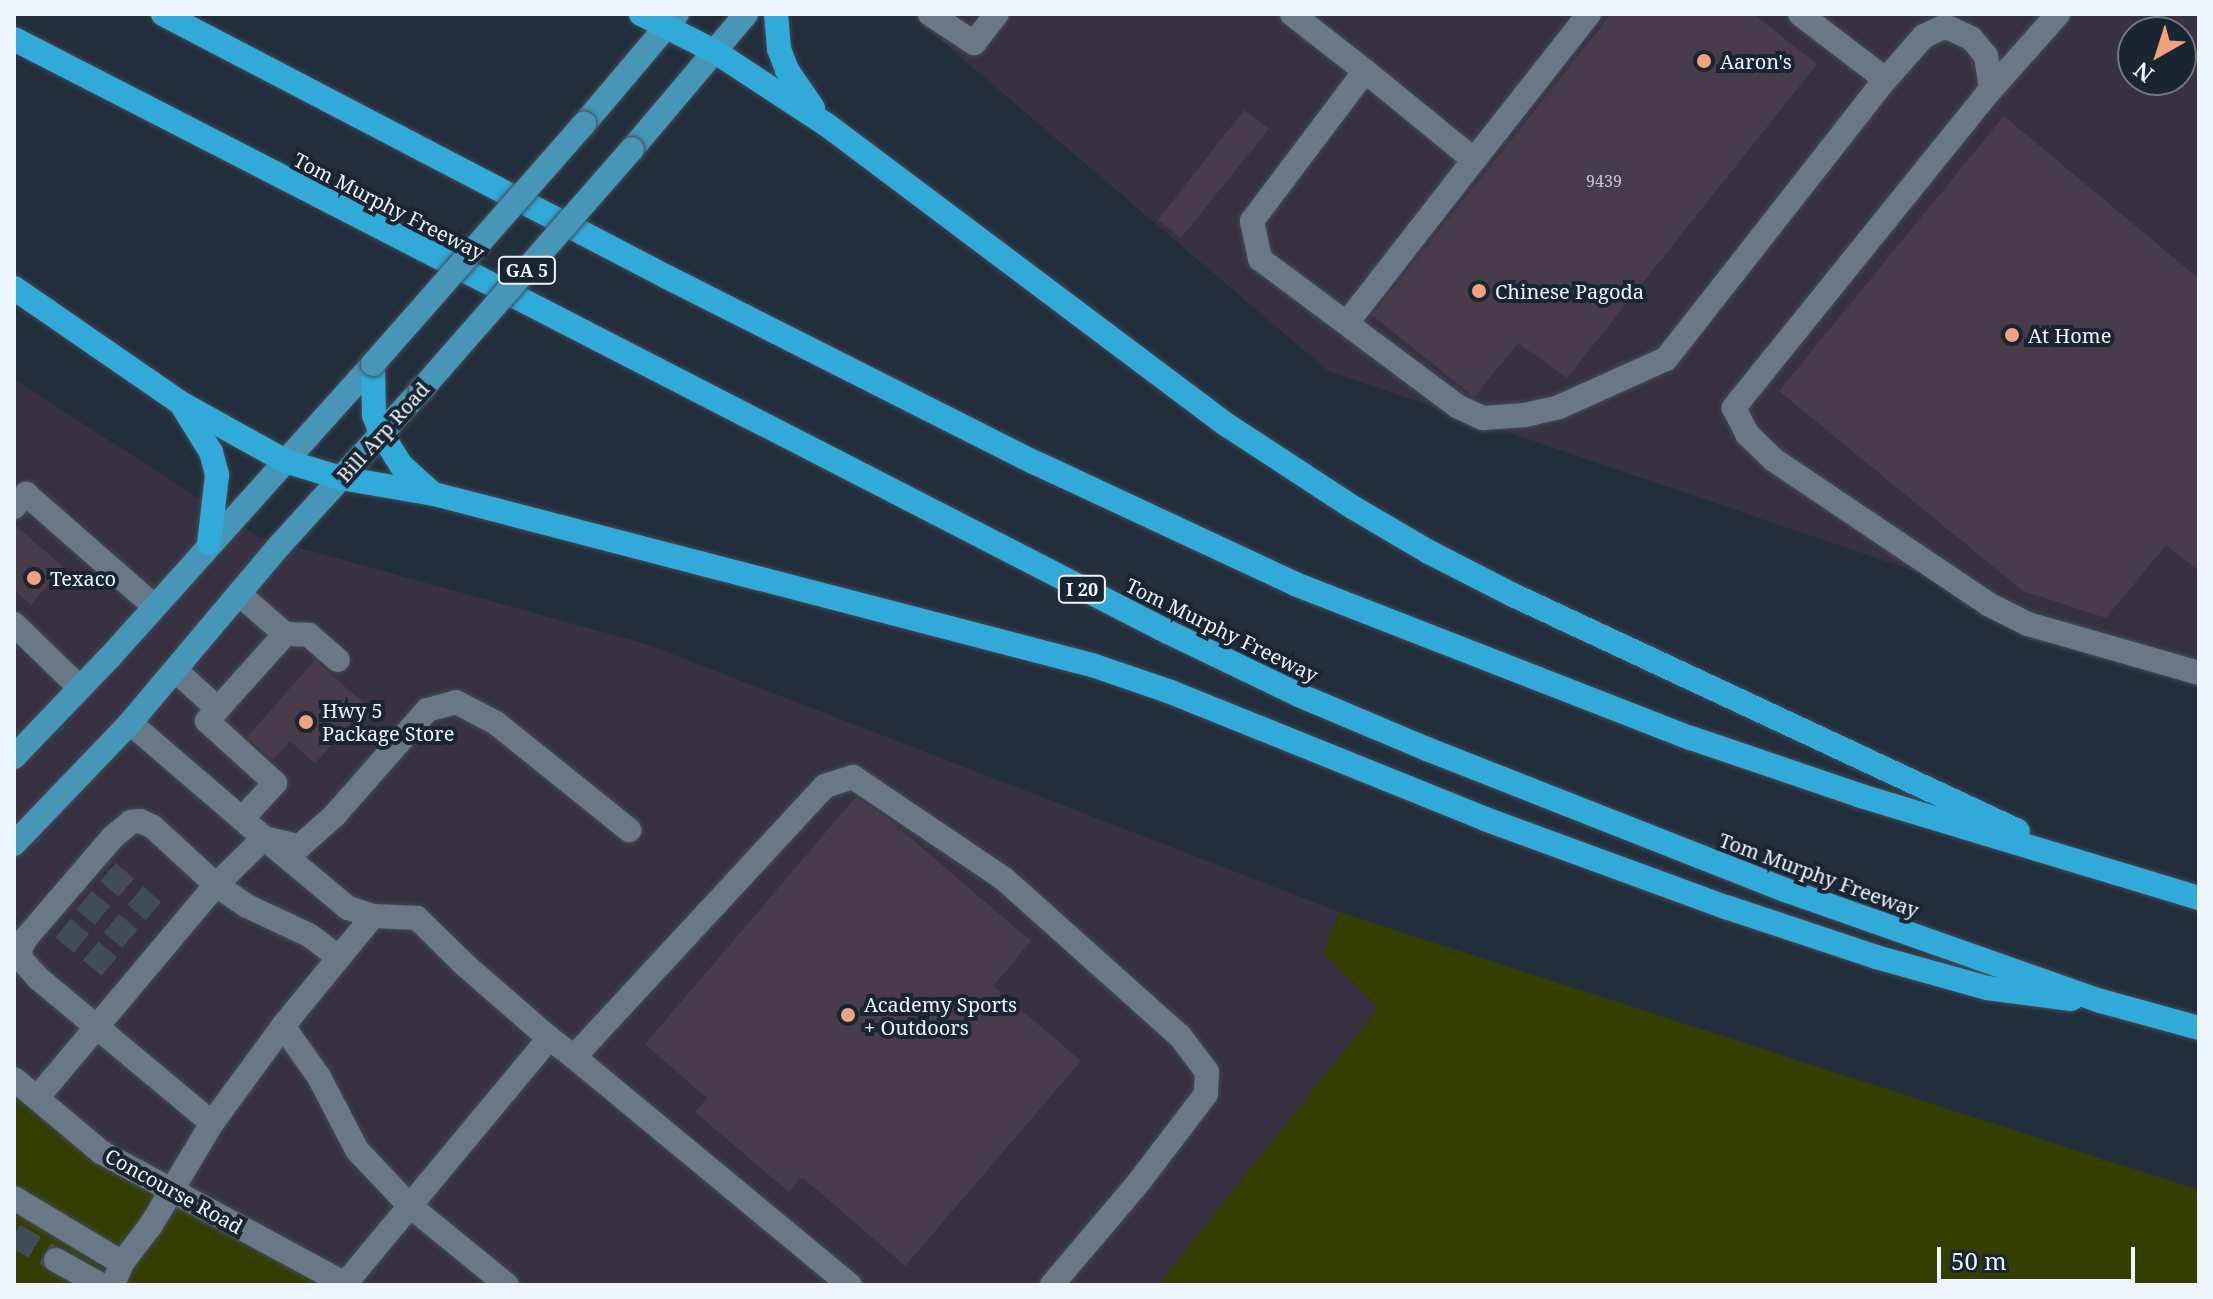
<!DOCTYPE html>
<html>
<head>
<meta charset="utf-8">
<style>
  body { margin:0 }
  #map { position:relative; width:2213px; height:1299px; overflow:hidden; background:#222e3b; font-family:"Noto Serif",serif }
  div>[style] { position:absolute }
  .commercial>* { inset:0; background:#373142 }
  .green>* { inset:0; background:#343e00 }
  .building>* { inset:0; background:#483c4a }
  .minor-tunnel>* { height:24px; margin-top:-12px; transform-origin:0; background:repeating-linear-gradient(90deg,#404c58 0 24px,transparent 0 36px) }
  .roads { filter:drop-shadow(0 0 2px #414c57) drop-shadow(0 0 2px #414c57) }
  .minor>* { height:24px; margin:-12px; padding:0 12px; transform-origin:12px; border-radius:12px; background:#697786 }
  .major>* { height:24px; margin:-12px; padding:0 12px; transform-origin:12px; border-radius:12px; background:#4796b8 }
  .highway>* { height:24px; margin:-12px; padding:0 12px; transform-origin:12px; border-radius:12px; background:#31aad9 }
  .bridges { filter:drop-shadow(0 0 2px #414c57) drop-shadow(0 0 2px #414c57) }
  .major-bridge>* { height:24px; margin:-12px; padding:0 12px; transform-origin:12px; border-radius:12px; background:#4796b8 }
  .dots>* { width:22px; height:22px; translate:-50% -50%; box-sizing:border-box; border:4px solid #192531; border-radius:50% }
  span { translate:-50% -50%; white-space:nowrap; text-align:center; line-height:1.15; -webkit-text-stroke:8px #192531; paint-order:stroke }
  .number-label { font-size:16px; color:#c4c7d1 }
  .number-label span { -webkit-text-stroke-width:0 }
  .shield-label span { padding:2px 6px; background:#192531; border:2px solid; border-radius:6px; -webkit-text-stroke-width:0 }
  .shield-label { font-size:18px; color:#edf5fe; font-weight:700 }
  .poi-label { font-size:20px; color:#edf5fe }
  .left { translate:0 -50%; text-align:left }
  .street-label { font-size:20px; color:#edf5fe }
  .frame { position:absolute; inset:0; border:16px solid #edf5fe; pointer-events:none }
  .north { position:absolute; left:2117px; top:16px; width:80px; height:80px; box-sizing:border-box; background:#192531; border:2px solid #6e7883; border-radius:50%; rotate:219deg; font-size:22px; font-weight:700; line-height:32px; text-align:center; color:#edf5fe }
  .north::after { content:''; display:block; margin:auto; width:28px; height:36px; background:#f2a17e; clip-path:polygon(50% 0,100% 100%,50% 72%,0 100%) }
  .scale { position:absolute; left:1937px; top:1247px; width:198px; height:36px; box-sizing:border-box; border:4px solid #edf5fe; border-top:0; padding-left:10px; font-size:24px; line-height:28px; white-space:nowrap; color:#edf5fe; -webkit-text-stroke:6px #192531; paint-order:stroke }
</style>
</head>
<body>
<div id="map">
  <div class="commercial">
    <i style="clip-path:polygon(evenodd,910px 14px,2199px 14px,2199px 668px,1328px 371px,910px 14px,2133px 32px,2181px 32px,2181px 80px,2133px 80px,2133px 32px)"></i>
    <i style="clip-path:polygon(14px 379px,257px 536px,646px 644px,1339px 912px,1324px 952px,1378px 1008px,1158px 1285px,347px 1285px,101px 1152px,14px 1079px)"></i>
  </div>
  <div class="green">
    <i style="clip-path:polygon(1339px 912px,2199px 1190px,2199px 1285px,1158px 1285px,1378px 1008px,1323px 952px)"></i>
    <i style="clip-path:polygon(14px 1079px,101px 1152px,347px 1285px,14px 1285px)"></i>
  </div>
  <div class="building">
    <i style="clip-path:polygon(1611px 14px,1753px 14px,1817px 64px,1567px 378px,1518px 343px,1474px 397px,1372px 315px)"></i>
    <i style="clip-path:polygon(1244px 110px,1269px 129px,1181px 238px,1158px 220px)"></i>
    <i style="clip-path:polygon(2004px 116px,2199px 279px,2199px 571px,2166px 545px,2106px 618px,2023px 591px,1779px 391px)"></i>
    <i style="clip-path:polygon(14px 524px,63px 567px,31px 605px,14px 590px)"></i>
    <i style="clip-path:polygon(315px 660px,367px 706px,315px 763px,290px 741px,273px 760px,247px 737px)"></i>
    <i style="clip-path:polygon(856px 797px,887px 818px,1031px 941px,993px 986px,1081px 1061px,905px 1266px,802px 1177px,789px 1192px,695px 1112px,707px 1098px,645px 1044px)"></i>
  </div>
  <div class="minor-tunnel">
    <i style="left:108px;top:872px;width:67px;rotate:40.8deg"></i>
    <i style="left:84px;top:900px;width:68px;rotate:40.2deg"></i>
    <i style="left:63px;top:928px;width:67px;rotate:39.6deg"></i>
    <i style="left:14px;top:1235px;width:49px;rotate:30.8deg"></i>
  </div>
  <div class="roads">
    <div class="minor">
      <i style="left:930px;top:14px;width:53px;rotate:33.4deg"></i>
      <i style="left:974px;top:43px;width:37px;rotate:-52deg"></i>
      <i style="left:1292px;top:14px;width:93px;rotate:38deg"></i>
      <i style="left:1365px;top:71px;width:188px;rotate:127deg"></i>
      <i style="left:1252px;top:221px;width:39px;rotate:78deg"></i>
      <i style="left:1260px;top:259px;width:246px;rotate:36.7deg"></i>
      <i style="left:1457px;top:406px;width:29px;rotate:25deg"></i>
      <i style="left:1483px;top:418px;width:42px;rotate:-4.1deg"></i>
      <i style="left:1525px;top:415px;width:35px;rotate:-13deg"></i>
      <i style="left:1559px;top:407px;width:117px;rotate:-24.2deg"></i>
      <i style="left:1666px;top:359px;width:345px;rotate:-51.9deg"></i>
      <i style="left:1879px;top:87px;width:68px;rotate:-48.6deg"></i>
      <i style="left:1924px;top:36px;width:23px;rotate:-25deg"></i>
      <i style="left:1945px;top:26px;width:29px;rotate:25deg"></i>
      <i style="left:1971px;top:38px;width:23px;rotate:50deg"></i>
      <i style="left:1986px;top:56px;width:33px;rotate:81deg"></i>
      <i style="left:1991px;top:89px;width:410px;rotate:128.9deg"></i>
      <i style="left:1734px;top:408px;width:29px;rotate:63deg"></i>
      <i style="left:1747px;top:434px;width:37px;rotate:44deg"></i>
      <i style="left:1774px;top:460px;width:258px;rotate:33.9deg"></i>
      <i style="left:1988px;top:604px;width:45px;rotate:26.6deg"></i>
      <i style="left:2028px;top:624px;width:178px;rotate:16deg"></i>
      <i style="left:1800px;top:14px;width:107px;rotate:37.4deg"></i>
      <i style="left:1365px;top:71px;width:141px;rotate:39.2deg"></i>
      <i style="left:1474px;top:160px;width:186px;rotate:-51.8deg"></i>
      <i style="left:1987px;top:94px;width:107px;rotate:-48.4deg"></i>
      <i style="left:1347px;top:323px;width:207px;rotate:-52.1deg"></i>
      <i style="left:14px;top:507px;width:18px;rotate:-47deg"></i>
      <i style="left:26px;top:494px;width:170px;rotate:41.2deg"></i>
      <i style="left:239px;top:594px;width:61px;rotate:41deg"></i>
      <i style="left:14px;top:624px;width:92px;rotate:44.1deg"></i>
      <i style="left:175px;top:670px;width:58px;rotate:42.2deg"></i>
      <i style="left:130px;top:723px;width:177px;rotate:40.6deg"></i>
      <i style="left:264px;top:838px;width:37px;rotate:13deg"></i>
      <i style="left:300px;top:846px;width:45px;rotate:-41.4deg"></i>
      <i style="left:334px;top:816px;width:141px;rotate:-48.7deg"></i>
      <i style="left:427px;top:710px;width:30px;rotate:-15deg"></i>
      <i style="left:456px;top:702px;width:45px;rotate:27.7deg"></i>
      <i style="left:496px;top:723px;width:171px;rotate:38.8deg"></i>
      <i style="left:242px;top:819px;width:49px;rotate:-47.5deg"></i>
      <i style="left:275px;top:783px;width:92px;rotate:-137.6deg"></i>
      <i style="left:207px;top:721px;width:117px;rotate:-48.1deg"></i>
      <i style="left:285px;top:634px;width:24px;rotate:2deg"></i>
      <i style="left:309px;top:635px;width:38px;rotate:41deg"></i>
      <i style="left:373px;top:916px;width:142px;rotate:129.3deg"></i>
      <i style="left:283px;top:1026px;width:62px;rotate:54.8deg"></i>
      <i style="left:319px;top:1077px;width:82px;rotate:62.5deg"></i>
      <i style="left:357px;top:1150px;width:77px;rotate:46.6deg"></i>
      <i style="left:410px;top:1206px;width:125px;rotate:39.2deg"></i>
      <i style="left:574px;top:1057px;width:358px;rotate:39.6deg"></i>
      <i style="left:14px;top:1079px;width:114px;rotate:40deg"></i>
      <i style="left:101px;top:1152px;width:280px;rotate:28.4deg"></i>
      <i style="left:37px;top:1098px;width:278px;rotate:-50deg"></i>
      <i style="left:216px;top:885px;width:67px;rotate:-44.4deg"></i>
      <i style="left:264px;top:838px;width:109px;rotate:39.8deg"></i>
      <i style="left:348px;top:908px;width:26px;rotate:18deg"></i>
      <i style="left:373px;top:916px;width:44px;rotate:2.6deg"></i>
      <i style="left:417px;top:918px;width:67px;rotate:44.4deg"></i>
      <i style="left:465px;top:965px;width:111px;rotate:41deg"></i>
      <i style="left:212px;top:1123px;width:225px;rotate:-140.2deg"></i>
      <i style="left:39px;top:979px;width:27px;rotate:-132deg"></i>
      <i style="left:21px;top:959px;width:10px;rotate:-96deg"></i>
      <i style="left:20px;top:949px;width:13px;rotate:-61deg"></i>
      <i style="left:26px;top:938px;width:133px;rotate:-49.3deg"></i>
      <i style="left:113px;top:837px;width:23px;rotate:-40deg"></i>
      <i style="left:131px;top:822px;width:9px;rotate:-6deg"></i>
      <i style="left:140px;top:821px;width:14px;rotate:25deg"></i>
      <i style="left:153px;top:827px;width:86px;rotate:42.6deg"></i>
      <i style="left:216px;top:885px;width:37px;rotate:34deg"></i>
      <i style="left:247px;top:906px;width:68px;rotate:25.1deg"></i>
      <i style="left:309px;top:935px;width:36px;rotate:37deg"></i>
      <i style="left:14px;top:1198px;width:126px;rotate:31deg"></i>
      <i style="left:56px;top:1260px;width:51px;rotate:29.1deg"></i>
      <i style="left:345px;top:1284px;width:320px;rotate:-50.3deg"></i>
      <i style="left:549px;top:1038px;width:31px;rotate:37deg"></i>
      <i style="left:574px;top:1057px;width:369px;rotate:-47.2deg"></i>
      <i style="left:825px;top:786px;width:29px;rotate:-18deg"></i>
      <i style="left:853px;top:777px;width:181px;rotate:34deg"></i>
      <i style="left:1003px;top:878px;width:237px;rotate:41.8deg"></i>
      <i style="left:1180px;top:1036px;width:45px;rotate:53.1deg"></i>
      <i style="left:1207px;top:1072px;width:22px;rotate:93deg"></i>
      <i style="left:1206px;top:1094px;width:111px;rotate:127.3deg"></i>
      <i style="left:1139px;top:1182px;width:135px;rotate:130.2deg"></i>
      <i style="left:113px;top:1285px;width:24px;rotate:-68deg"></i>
      <i style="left:122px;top:1263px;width:48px;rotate:-52.7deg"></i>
      <i style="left:151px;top:1225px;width:119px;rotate:-59.1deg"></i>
      <i style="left:212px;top:1123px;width:120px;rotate:-53.8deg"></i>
    </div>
    <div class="major">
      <i style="left:584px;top:124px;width:144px;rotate:-49.8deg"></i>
      <i style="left:632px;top:149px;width:177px;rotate:-49.8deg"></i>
      <i style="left:14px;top:757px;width:139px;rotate:-46.2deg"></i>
      <i style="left:110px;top:657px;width:394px;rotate:-48.1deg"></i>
      <i style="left:14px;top:844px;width:168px;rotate:-46.2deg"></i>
      <i style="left:130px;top:723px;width:233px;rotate:-49.9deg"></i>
      <i style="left:280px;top:545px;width:210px;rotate:-47.7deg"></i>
    </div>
    <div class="highway">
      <i style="left:163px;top:14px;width:568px;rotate:27.56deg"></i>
      <i style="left:667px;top:277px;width:413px;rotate:26.8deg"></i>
      <i style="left:1036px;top:463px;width:286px;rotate:25deg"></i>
      <i style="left:1295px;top:584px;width:425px;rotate:21.3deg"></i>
      <i style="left:1691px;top:738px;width:180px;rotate:18.8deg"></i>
      <i style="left:1861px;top:796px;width:353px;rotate:16.8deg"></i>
      <i style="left:641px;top:14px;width:82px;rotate:26.9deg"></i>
      <i style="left:714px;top:51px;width:135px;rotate:33.2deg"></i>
      <i style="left:827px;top:125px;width:500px;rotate:36.9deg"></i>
      <i style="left:1227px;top:425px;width:152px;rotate:33.2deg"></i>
      <i style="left:1354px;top:508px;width:87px;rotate:30.4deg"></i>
      <i style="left:1429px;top:552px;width:94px;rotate:27.1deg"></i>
      <i style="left:1513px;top:595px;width:557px;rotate:25.05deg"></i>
      <i style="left:776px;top:14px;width:35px;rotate:85deg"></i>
      <i style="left:779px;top:49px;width:22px;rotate:69deg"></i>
      <i style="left:787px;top:70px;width:46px;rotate:55.6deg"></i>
      <i style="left:14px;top:39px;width:1300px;rotate:27.2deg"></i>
      <i style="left:1170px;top:633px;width:143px;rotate:25.7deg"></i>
      <i style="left:1299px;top:695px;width:139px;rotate:22.9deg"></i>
      <i style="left:1427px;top:749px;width:385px;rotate:21.5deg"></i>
      <i style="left:1785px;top:890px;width:335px;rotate:19.4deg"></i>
      <i style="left:2101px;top:1001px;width:102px;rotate:15.4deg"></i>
      <i style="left:14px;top:288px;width:201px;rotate:34.6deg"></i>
      <i style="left:179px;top:402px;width:121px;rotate:29.1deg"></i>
      <i style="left:285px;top:461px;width:59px;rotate:16.9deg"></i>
      <i style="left:341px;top:478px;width:94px;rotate:9.8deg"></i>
      <i style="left:434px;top:494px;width:680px;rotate:14.57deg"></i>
      <i style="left:1092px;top:665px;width:83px;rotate:18.9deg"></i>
      <i style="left:1171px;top:692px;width:339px;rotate:22deg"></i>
      <i style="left:1485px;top:819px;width:257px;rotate:20.1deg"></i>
      <i style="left:1726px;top:907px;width:158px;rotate:18.4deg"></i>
      <i style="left:1876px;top:957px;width:115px;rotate:15.6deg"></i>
      <i style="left:1987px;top:988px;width:85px;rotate:7.5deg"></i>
      <i style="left:373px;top:364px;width:51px;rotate:88.9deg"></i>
      <i style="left:374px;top:415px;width:19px;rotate:69deg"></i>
      <i style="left:381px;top:433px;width:39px;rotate:58deg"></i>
      <i style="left:402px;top:466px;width:39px;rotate:42deg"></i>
      <i style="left:183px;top:407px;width:53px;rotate:58.1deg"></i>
      <i style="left:211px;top:452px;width:24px;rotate:75deg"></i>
      <i style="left:217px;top:475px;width:69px;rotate:96.6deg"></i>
    </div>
  </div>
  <div class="bridges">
    <div class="major-bridge">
      <i style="left:373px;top:364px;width:320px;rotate:-48.7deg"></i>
      <i style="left:421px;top:390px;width:320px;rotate:-48.8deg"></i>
    </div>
  </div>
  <div class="dots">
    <i style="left:1704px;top:61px;background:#f2a17e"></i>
    <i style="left:1479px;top:291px;background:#f2a17e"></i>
    <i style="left:2012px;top:335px;background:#f2a17e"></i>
    <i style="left:34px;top:578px;background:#f2a17e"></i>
    <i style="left:306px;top:722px;background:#f2a17e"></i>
    <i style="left:848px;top:1015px;background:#f2a17e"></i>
  </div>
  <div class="number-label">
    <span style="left:1604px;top:181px">9439</span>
  </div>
  <div class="shield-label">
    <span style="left:527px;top:270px">GA 5</span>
    <span style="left:1082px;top:589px">I 20</span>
  </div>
  <div class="poi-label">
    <span class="left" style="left:1720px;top:61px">Aaron's</span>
    <span class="left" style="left:1495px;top:291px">Chinese Pagoda</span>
    <span class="left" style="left:2028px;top:335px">At Home</span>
    <span class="left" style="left:50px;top:578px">Texaco</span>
    <span class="left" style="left:322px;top:722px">Hwy 5<br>Package Store</span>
    <span class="left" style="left:864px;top:1016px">Academy Sports<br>+ Outdoors</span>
  </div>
  <div class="street-label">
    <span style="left:389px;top:206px;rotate:27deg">Tom Murphy Freeway</span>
    <span style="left:383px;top:432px;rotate:-48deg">Bill Arp Road</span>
    <span style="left:1222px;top:630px;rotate:26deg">Tom Murphy Freeway</span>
    <span style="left:1819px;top:875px;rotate:20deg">Tom Murphy Freeway</span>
    <span style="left:174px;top:1191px;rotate:29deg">Concourse Road</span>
  </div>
  <div class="frame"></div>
  <div class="north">N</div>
  <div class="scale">50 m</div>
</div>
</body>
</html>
